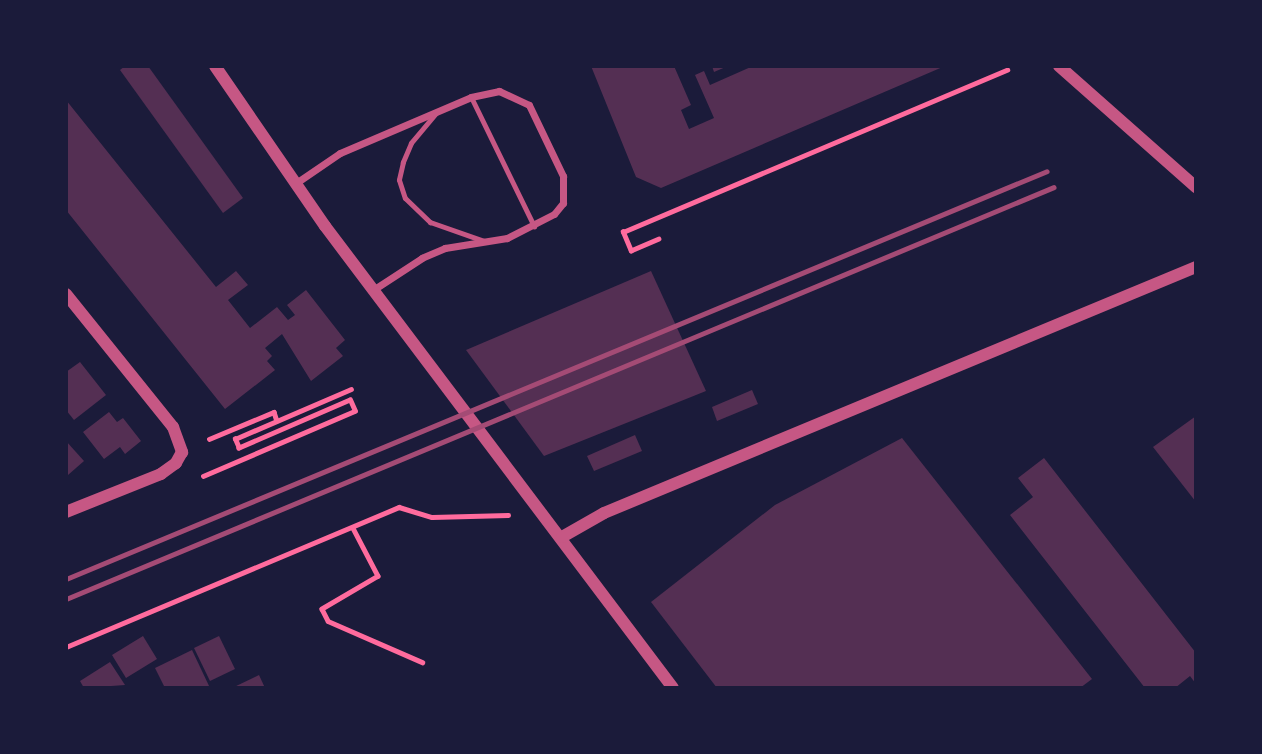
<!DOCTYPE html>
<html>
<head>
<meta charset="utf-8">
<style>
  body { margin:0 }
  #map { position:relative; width:1262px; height:754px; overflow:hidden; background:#1b1b3a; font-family:Cabin,sans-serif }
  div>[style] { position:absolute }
  .building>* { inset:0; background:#542f53 }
  .path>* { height:4.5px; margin:-2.25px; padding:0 2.25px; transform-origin:2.25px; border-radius:2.25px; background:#ff6b9d }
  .service>* { height:5px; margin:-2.5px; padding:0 2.5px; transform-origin:2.5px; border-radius:2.5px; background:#c65784 }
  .minor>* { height:7px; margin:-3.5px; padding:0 3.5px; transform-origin:3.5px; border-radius:3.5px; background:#c65784 }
  .tertiary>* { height:12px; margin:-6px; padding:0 6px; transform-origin:6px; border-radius:6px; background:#c65784 }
  .rail>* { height:5px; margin:-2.5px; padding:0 2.5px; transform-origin:2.5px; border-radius:2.5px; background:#a44b75 }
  span { translate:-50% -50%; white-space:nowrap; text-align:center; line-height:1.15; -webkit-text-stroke:5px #1b1b3a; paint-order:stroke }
  .frame { position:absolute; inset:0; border:68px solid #1b1b3a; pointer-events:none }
</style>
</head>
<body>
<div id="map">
  <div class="building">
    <i style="clip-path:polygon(125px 66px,148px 66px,243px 198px,223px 213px,120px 70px)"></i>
    <i style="clip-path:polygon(591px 66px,674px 66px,691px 105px,681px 110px,689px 129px,714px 118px,695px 75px,704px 71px,710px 85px,753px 66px,945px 66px,661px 188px,636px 177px)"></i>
    <i style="clip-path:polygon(712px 66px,728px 66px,714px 72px)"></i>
    <i style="clip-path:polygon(66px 100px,216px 287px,236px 271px,248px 285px,228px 300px,250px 328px,277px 307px,288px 320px,295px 315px,287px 305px,306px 290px,345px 340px,336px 348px,343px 356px,311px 381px,282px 334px,265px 348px,272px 356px,267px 361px,275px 370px,225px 409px,66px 210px)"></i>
    <i style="clip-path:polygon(651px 271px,706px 391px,544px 456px,466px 350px)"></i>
    <i style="clip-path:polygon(80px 362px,106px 395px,74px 420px,66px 410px,66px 372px)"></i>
    <i style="clip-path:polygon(752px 390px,758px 404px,717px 421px,712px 407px)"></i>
    <i style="clip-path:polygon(109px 412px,117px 422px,123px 418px,141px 441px,125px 454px,120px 447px,104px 459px,83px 432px)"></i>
    <i style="clip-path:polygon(1196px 416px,1196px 502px,1153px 447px)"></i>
    <i style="clip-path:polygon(635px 435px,642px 451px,594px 471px,587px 456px)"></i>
    <i style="clip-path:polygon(902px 438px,1092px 679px,1080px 688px,717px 688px,651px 602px,775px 505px)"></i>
    <i style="clip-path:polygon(66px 441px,84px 461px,68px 475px,66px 474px)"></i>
    <i style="clip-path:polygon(1044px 458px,1196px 653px,1196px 684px,1190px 676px,1175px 688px,1145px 688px,1010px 515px,1033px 497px,1018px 478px)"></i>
    <i style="clip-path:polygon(143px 636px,157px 659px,126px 678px,112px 655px)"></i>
    <i style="clip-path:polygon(219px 636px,235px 669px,210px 681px,194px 648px)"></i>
    <i style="clip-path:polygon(192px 650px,210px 688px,165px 688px,155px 668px)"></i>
    <i style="clip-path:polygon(110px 662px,125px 685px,84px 688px,80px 681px)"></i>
    <i style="clip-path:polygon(259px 675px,265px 688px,232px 688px)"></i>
  </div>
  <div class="path">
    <i style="left:659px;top:239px;width:30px;rotate:157deg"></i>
    <i style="left:631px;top:251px;width:21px;rotate:-113deg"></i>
    <i style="left:623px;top:232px;width:417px;rotate:-22.9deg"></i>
    <i style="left:209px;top:439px;width:70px;rotate:-22.6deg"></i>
    <i style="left:274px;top:412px;width:9px;rotate:72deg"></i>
    <i style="left:203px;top:476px;width:165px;rotate:-23.2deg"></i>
    <i style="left:355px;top:411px;width:12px;rotate:-114deg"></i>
    <i style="left:350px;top:400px;width:121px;rotate:156.6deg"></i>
    <i style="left:239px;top:448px;width:10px;rotate:-114deg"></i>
    <i style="left:235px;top:439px;width:126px;rotate:-23.3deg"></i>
    <i style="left:353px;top:528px;width:54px;rotate:62.5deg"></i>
    <i style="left:378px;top:576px;width:65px;rotate:149.5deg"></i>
    <i style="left:322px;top:609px;width:13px;rotate:63deg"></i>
    <i style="left:328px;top:621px;width:103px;rotate:23.6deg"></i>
    <i style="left:66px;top:647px;width:361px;rotate:-22.8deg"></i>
    <i style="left:399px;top:507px;width:34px;rotate:17deg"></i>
    <i style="left:432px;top:517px;width:76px;rotate:-1.5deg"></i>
  </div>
  <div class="service">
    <i style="left:471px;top:97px;width:144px;rotate:64deg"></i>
    <i style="left:436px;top:113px;width:39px;rotate:130deg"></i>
    <i style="left:411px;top:143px;width:21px;rotate:113deg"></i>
    <i style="left:403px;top:162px;width:18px;rotate:103deg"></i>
    <i style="left:399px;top:180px;width:19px;rotate:72deg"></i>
    <i style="left:405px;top:198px;width:35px;rotate:44deg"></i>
    <i style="left:430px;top:222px;width:57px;rotate:19.4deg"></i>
  </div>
  <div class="minor">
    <i style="left:296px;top:183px;width:53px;rotate:-34.3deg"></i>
    <i style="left:340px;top:153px;width:142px;rotate:-23.1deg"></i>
    <i style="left:471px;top:97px;width:29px;rotate:-12deg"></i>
    <i style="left:499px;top:91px;width:33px;rotate:25deg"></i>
    <i style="left:529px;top:105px;width:79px;rotate:64.4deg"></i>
    <i style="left:563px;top:176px;width:27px;rotate:90deg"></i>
    <i style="left:563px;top:203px;width:14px;rotate:129deg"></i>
    <i style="left:554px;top:214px;width:53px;rotate:152.9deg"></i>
    <i style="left:507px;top:238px;width:63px;rotate:170.8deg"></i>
    <i style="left:445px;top:248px;width:25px;rotate:157deg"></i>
    <i style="left:422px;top:258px;width:59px;rotate:146.9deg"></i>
  </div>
  <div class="tertiary">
    <i style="left:215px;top:66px;width:194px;rotate:55.5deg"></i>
    <i style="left:325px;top:226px;width:578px;rotate:53.01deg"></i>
    <i style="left:1059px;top:66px;width:183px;rotate:41.5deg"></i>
    <i style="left:66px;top:294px;width:171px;rotate:51.2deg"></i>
    <i style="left:173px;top:427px;width:27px;rotate:70deg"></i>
    <i style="left:182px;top:452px;width:13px;rotate:119deg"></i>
    <i style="left:176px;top:463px;width:19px;rotate:144deg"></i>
    <i style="left:161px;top:474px;width:102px;rotate:158.2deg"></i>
    <i style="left:562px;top:537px;width:48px;rotate:-29.7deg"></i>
    <i style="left:604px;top:513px;width:641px;rotate:-22.56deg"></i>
  </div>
  <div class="rail">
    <i style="left:66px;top:579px;width:1062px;rotate:-22.58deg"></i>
    <i style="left:66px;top:599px;width:1070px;rotate:-22.64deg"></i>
  </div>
  <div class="frame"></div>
</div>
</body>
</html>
